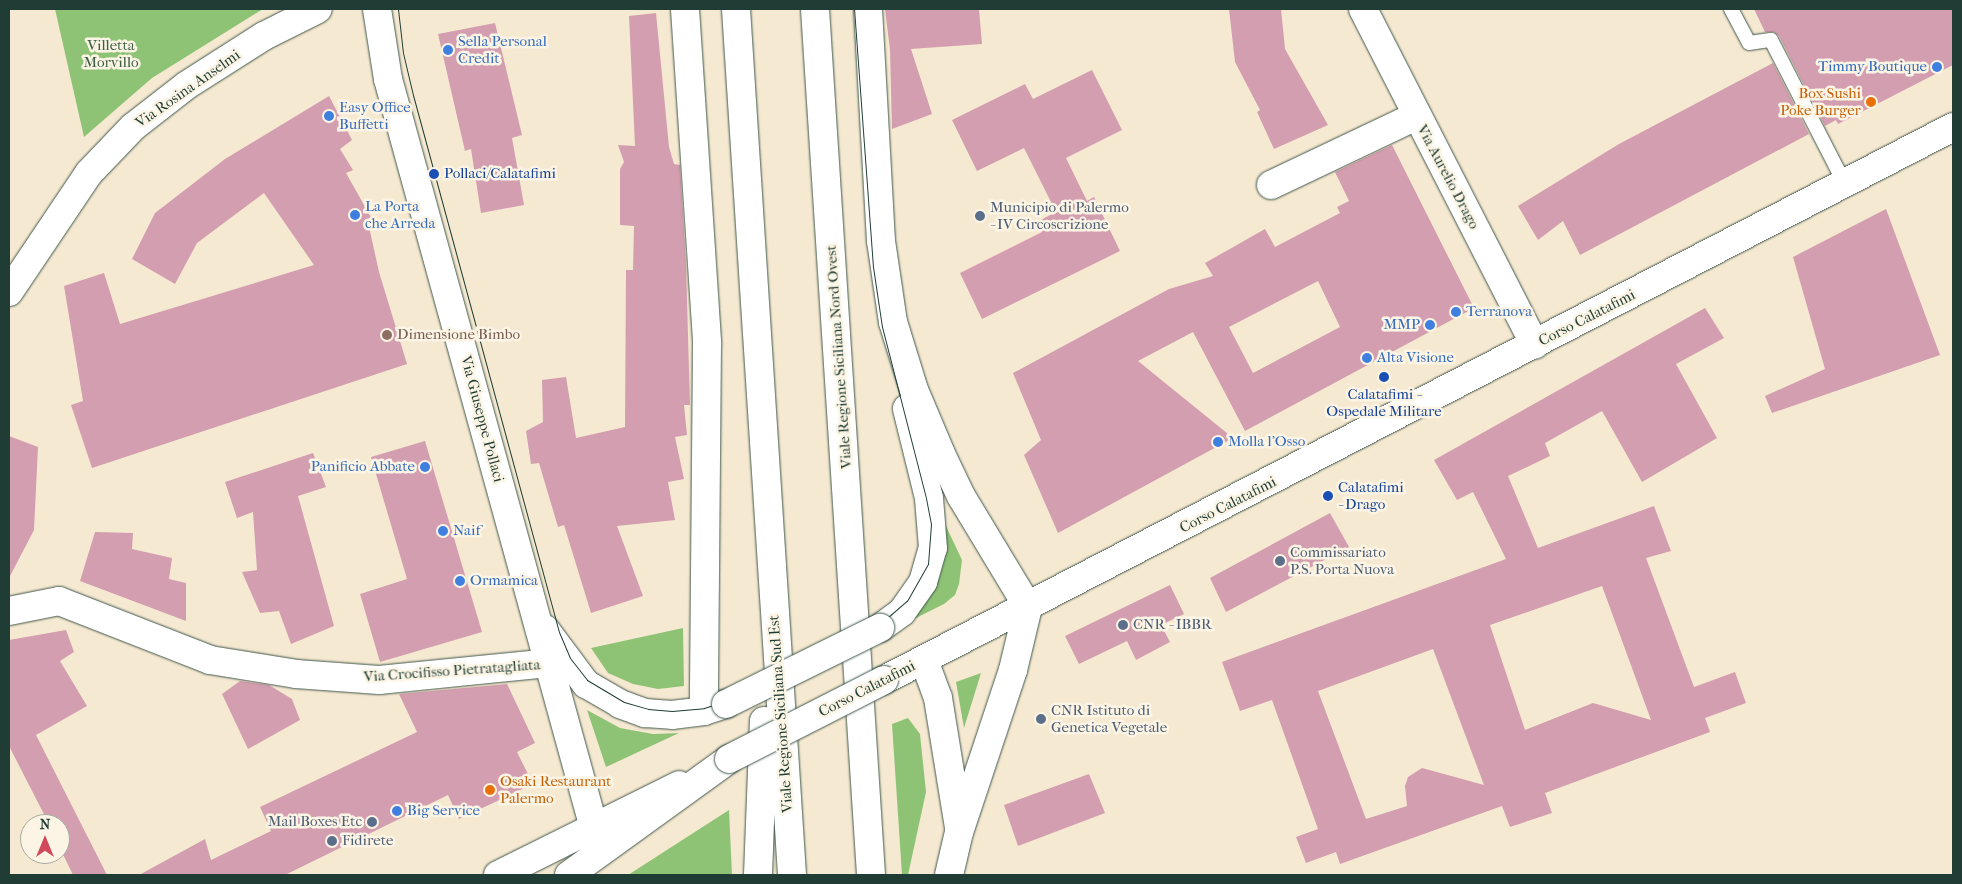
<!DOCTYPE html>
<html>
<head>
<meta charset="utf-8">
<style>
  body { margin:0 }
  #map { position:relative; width:1962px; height:884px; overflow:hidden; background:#f6e9d1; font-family:"IM FELL French Canon",serif }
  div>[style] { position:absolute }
  .green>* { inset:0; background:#8ec375 }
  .building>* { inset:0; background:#d39eb0 }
  .roads { filter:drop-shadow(0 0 1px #3f574c) drop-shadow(0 0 1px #3f574c) }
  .service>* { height:14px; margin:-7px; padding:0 7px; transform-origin:7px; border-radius:7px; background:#fff }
  .minor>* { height:28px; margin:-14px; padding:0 14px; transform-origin:14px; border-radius:14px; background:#fff }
  .tertiary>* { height:28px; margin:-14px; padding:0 14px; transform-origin:14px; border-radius:14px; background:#fff }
  .secondary>* { height:28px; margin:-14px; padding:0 14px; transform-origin:14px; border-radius:14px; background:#fff }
  .primary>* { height:28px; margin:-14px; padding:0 14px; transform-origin:14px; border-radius:14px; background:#fff }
  .tram>* { height:1px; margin:-0.5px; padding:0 0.5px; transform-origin:0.5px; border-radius:0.5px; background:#1f3d34 }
  .bridges { filter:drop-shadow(0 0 1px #3f574c) drop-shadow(0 0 1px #3f574c) }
  .tertiary-bridge>* { height:28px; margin:-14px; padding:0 14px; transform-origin:14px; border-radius:14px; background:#fff }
  .secondary-bridge>* { height:28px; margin:-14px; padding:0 14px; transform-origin:14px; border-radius:14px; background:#fff }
  .dots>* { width:14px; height:14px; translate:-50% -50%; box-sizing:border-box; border:2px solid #fcf5e5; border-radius:50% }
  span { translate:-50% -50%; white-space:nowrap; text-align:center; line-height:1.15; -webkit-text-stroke:5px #fcf5e5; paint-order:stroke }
  .shop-label { font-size:15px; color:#366cbe }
  .left { translate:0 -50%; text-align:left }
  .right { translate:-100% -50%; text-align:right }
  .park-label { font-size:15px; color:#3b5e44 }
  .street-label { font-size:15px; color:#1f3d34 }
  .food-label { font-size:15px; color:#c56008 }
  .transit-label { font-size:15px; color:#164399 }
  .service-label { font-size:15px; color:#4e5e75 }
  .education-label { font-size:15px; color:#785e54 }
  .frame { position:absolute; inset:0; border:10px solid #1f3d34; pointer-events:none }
  .north { position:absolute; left:20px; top:814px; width:50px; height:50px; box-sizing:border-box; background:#fcf5e5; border:1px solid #a4ab9e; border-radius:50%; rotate:0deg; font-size:14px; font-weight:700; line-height:20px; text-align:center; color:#1f3d34 }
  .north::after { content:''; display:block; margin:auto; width:18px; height:22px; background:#d1495b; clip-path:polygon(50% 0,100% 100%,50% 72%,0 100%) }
</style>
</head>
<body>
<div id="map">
  <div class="green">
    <i style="clip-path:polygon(55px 9px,263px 9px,152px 78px,84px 137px)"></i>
    <i style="clip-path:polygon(945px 524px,962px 560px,959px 584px,955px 595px,944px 604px,912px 620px,911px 616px,928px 600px,939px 579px,945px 557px)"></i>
    <i style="clip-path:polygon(683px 628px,684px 686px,658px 689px,633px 684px,608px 673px,591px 648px)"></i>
    <i style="clip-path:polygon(981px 673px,964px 728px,956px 682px)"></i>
    <i style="clip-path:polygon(587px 710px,620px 728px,653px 734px,679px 733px,606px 767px)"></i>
    <i style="clip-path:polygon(908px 718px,920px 734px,926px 792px,908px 875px,902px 875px,892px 724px)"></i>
    <i style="clip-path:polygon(729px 810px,732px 875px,628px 875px)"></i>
  </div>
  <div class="building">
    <i style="clip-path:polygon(885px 9px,979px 9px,982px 44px,911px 49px,932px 114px,892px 129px,890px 50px)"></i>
    <i style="clip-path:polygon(1229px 9px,1281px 9px,1285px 49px,1328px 125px,1274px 149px,1257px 112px,1260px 110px,1235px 62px)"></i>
    <i style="clip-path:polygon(1754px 9px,1953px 9px,1953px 65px,1838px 124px,1836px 120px,1825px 126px,1779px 36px,1774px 32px,1765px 32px)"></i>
    <i style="clip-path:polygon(656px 13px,669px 147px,674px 164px,680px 165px,686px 265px,690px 405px,684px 405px,687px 435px,675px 437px,684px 479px,668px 482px,675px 520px,617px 526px,643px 596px,591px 613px,564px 525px,558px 527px,539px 463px,531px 464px,526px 431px,543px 422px,542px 380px,566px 377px,576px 438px,625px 427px,626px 270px,633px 270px,634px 226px,620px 225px,620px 169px,624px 162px,618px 145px,635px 146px,629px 16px)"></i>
    <i style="clip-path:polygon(495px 23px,522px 135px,512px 138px,524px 205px,481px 213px,471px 149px,465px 151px,438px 34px)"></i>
    <i style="clip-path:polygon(1773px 63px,1809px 134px,1580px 255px,1563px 221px,1538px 240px,1518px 206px,1619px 144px)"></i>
    <i style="clip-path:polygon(1092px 70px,1122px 130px,1066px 158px,1087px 201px,1094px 197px,1120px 251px,982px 319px,960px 273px,1042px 232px,1037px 222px,1056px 212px,1024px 148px,977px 171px,952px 120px,1025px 84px,1033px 99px)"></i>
    <i style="clip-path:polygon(329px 96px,352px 140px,340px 149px,353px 170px,346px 173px,372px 219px,368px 222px,379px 272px,407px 364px,92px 468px,71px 405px,83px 401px,64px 286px,104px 273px,120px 324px,314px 265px,264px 193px,197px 243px,175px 284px,132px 259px,155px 213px,225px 159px)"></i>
    <i style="clip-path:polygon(evenodd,1392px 145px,1474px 308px,1245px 431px,1193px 332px,1138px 361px,1233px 438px,1058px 533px,1024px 455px,1041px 440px,1013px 373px,1169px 289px,1213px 276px,1205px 263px,1265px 229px,1275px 247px,1340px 213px,1337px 207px,1349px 201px,1335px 172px,1392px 145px,1318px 281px,1340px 327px,1253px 373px,1229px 327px,1318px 281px)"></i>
    <i style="clip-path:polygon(1886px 209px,1940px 355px,1772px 413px,1765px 396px,1825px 369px,1793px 257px)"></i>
    <i style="clip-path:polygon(evenodd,1705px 308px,1724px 338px,1676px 364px,1717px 438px,1642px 482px,1602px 411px,1545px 443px,1550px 456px,1508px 476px,1538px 548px,1654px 506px,1671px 551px,1646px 558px,1694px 687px,1735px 672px,1746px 703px,1705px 718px,1710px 732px,1545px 793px,1552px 813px,1510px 827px,1502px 806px,1340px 864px,1336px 852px,1306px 863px,1296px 837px,1318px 829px,1272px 700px,1240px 711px,1222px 662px,1506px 559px,1473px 492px,1457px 500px,1434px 460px,1705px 308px,1602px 586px,1651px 720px,1593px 703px,1525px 730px,1490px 625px,1602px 586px,1705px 308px,1433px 649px,1484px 785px,1422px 768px,1408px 777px,1405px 786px,1407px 806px,1366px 819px,1318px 691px,1433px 649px)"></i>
    <i style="clip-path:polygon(9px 436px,38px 447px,34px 530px,9px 578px)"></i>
    <i style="clip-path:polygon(425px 441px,482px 632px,380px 662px,360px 594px,407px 579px,371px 457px)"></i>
    <i style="clip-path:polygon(313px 453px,326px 487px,298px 496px,334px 626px,291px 644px,279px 611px,260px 613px,242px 572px,257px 570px,253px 512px,237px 518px,225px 482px)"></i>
    <i style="clip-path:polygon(1330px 513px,1349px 547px,1226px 612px,1210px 578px)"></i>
    <i style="clip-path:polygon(95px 532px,133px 533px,132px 549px,172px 558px,169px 579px,186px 583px,186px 621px,80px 581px)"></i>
    <i style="clip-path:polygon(1170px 585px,1184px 614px,1161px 625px,1170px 642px,1136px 660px,1127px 641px,1079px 664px,1065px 636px)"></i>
    <i style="clip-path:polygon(66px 630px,74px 652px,60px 661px,87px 706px,36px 735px,107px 875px,73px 875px,60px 848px,60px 824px,49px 824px,9px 746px,9px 640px)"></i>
    <i style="clip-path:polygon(240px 681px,269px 685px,292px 699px,300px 720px,248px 749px,222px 694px)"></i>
    <i style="clip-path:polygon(507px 684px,535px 743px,517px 752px,533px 784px,459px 819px,448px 795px,285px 875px,139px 875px,205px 839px,211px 860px,271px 831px,260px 807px,417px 732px,399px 694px)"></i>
    <i style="clip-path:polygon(1089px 774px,1105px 813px,1018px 846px,1004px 805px)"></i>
  </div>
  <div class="roads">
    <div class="service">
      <i style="left:1731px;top:9px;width:38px;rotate:62deg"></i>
      <i style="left:1749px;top:43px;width:22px;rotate:-8deg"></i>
      <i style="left:1771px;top:40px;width:162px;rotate:62.8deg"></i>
    </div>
    <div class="minor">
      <i style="left:685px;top:9px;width:336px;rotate:86.2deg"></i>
      <i style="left:707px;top:344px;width:367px;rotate:90.5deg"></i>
      <i style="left:1363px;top:9px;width:377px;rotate:62.9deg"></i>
      <i style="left:1271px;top:185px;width:161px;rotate:-25.4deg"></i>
      <i style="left:9px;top:292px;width:143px;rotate:-56.1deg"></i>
      <i style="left:89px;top:173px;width:64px;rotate:-46.3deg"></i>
      <i style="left:133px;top:127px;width:68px;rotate:-37.9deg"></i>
      <i style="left:187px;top:85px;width:91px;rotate:-32.5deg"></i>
      <i style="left:264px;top:36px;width:60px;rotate:-26.6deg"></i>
      <i style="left:9px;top:611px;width:51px;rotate:-11.3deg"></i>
      <i style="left:59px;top:601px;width:162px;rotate:21.3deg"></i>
      <i style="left:210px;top:660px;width:87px;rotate:9.2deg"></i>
      <i style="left:296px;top:674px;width:83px;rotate:4.1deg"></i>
      <i style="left:379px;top:680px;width:170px;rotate:-5.7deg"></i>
    </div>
    <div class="tertiary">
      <i style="left:377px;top:9px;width:71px;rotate:81.1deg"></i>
      <i style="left:388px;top:79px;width:777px;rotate:74.62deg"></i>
      <i style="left:868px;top:9px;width:232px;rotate:86.8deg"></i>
      <i style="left:881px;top:241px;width:82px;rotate:81.6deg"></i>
      <i style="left:893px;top:322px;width:71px;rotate:72.8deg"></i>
      <i style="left:914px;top:390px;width:69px;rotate:67.1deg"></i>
      <i style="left:941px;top:454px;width:47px;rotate:64.5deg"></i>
      <i style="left:961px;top:496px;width:130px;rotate:58.9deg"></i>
      <i style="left:1028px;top:607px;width:65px;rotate:103.4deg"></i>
      <i style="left:1013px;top:670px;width:171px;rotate:108.4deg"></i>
      <i style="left:959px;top:832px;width:44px;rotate:103.1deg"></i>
      <i style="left:880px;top:628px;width:27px;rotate:-36deg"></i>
      <i style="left:902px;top:612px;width:37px;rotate:-55deg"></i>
      <i style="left:923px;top:582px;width:35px;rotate:-74deg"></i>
      <i style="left:933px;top:548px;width:50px;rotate:-94.6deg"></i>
      <i style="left:929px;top:498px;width:92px;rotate:-103.9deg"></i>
      <i style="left:545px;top:629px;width:69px;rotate:53.3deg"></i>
      <i style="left:586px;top:684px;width:39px;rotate:30deg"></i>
      <i style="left:620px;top:704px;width:27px;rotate:20deg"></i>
      <i style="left:645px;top:713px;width:27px;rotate:4deg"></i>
      <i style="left:672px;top:715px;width:32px;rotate:-7deg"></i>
      <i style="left:704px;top:711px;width:23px;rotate:-18deg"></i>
      <i style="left:924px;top:660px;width:40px;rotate:69.8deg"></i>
      <i style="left:938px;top:698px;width:132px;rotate:80.8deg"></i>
    </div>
    <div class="secondary">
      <i style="left:884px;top:680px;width:1204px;rotate:-27.35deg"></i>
      <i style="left:498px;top:875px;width:202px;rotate:-26.4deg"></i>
    </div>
    <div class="primary">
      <i style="left:736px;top:9px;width:868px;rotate:86.3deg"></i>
      <i style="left:815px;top:9px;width:868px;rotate:86.3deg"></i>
      <i style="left:569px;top:875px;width:198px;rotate:-35.9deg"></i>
      <i style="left:758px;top:875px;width:154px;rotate:-87.8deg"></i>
    </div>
  </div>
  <div class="tram">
    <i style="left:398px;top:9px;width:44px;rotate:83.5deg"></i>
    <i style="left:403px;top:53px;width:43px;rotate:76.6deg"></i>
    <i style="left:413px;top:95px;width:556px;rotate:74.79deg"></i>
    <i style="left:559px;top:632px;width:28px;rotate:67deg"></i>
    <i style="left:570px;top:658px;width:28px;rotate:52deg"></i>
    <i style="left:587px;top:680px;width:43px;rotate:30.7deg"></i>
    <i style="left:624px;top:702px;width:25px;rotate:16deg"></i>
    <i style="left:648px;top:709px;width:24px;rotate:5deg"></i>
    <i style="left:672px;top:711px;width:32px;rotate:-5deg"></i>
    <i style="left:704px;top:708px;width:22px;rotate:-18deg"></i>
    <i style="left:725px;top:701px;width:172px;rotate:-26.3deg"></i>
    <i style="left:879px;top:625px;width:37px;rotate:-41deg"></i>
    <i style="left:907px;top:601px;width:43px;rotate:-60.4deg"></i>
    <i style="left:928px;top:564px;width:40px;rotate:-85.7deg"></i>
    <i style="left:931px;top:524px;width:26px;rotate:-101deg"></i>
    <i style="left:926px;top:498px;width:177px;rotate:-104.4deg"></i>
    <i style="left:882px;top:327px;width:61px;rotate:-98.5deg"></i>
    <i style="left:873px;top:267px;width:259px;rotate:-94.2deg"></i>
  </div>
  <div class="bridges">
    <div class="tertiary-bridge">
      <i style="left:726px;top:704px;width:172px;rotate:-26.3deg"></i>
    </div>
    <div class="secondary-bridge">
      <i style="left:729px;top:759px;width:174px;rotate:-27deg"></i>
    </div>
  </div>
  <div class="dots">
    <i style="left:448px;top:50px;background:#3f7fe0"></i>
    <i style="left:1937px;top:67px;background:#3f7fe0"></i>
    <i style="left:1871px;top:102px;background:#e8710a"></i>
    <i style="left:329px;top:116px;background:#3f7fe0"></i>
    <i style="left:434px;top:174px;background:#1a4fb4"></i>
    <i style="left:355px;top:215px;background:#3f7fe0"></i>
    <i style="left:980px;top:216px;background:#5c6f8a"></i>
    <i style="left:1456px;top:312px;background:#3f7fe0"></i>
    <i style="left:1430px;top:325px;background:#3f7fe0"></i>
    <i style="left:387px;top:335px;background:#8d6e63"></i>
    <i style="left:1367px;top:358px;background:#3f7fe0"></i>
    <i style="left:1384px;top:377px;background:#1a4fb4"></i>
    <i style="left:1218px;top:442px;background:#3f7fe0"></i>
    <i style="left:425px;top:467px;background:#3f7fe0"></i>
    <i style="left:1328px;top:496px;background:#1a4fb4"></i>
    <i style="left:443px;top:531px;background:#3f7fe0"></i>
    <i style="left:1280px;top:561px;background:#5c6f8a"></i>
    <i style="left:460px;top:581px;background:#3f7fe0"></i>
    <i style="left:1123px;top:625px;background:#5c6f8a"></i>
    <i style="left:1041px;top:719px;background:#5c6f8a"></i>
    <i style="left:490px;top:790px;background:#e8710a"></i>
    <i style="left:397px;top:811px;background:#3f7fe0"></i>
    <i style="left:372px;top:822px;background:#5c6f8a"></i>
    <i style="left:332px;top:841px;background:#5c6f8a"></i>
  </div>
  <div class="shop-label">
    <span class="left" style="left:458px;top:50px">Sella Personal<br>Credit</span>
    <span class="right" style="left:1927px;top:67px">Timmy Boutique</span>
    <span class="left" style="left:339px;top:116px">Easy Office<br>Buffetti</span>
    <span class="left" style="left:365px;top:215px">La Porta<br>che Arreda</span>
    <span class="left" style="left:1466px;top:312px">Terranova</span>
    <span class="right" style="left:1420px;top:325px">MMP</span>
    <span class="left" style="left:1377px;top:358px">Alta Visione</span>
    <span class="left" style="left:1228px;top:442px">Molla l'Osso</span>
    <span class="right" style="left:415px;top:467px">Panificio Abbate</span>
    <span class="left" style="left:453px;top:531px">Naif</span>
    <span class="left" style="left:470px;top:581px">Ormamica</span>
    <span class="left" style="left:407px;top:811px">Big Service</span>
  </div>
  <div class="park-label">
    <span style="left:111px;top:54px">Villetta<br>Morvillo</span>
  </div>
  <div class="street-label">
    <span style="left:188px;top:89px;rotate:-35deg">Via Rosina Anselmi</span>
    <span style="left:1448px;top:177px;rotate:62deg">Via Aurelio Drago</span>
    <span style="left:1587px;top:318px;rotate:-27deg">Corso Calatafimi</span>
    <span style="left:839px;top:357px;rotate:-94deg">Viale Regione Siciliana Nord Ovest</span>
    <span style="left:482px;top:419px;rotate:75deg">Via Giuseppe Pollaci</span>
    <span style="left:1228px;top:505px;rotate:-27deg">Corso Calatafimi</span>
    <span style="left:452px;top:671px;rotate:-4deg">Via Crocifisso Pietratagliata</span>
    <span style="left:867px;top:689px;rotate:-27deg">Corso Calatafimi</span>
    <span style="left:781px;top:714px;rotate:-94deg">Viale Regione Siciliana Sud Est</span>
  </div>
  <div class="food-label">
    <span class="right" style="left:1861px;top:102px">Box Sushi<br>Poke Burger</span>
    <span class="left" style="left:500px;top:790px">Osaki Restaurant<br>Palermo</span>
  </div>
  <div class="transit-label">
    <span class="left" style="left:444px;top:174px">Pollaci/Calatafimi</span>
    <span style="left:1384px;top:403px">Calatafimi -<br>Ospedale Militare</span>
    <span class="left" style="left:1338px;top:496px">Calatafimi<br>- Drago</span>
  </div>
  <div class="service-label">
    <span class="left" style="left:990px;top:216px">Municipio di Palermo<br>- IV Circoscrizione</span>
    <span class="left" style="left:1290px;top:561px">Commissariato<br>P.S. Porta Nuova</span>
    <span class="left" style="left:1133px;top:625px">CNR - IBBR</span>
    <span class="left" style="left:1051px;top:719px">CNR Istituto di<br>Genetica Vegetale</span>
    <span class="right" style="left:362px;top:822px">Mail Boxes Etc</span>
    <span class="left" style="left:342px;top:841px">Fidirete</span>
  </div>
  <div class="education-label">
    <span class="left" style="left:397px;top:335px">Dimensione Bimbo</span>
  </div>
  <div class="frame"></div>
  <div class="north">N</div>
</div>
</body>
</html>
